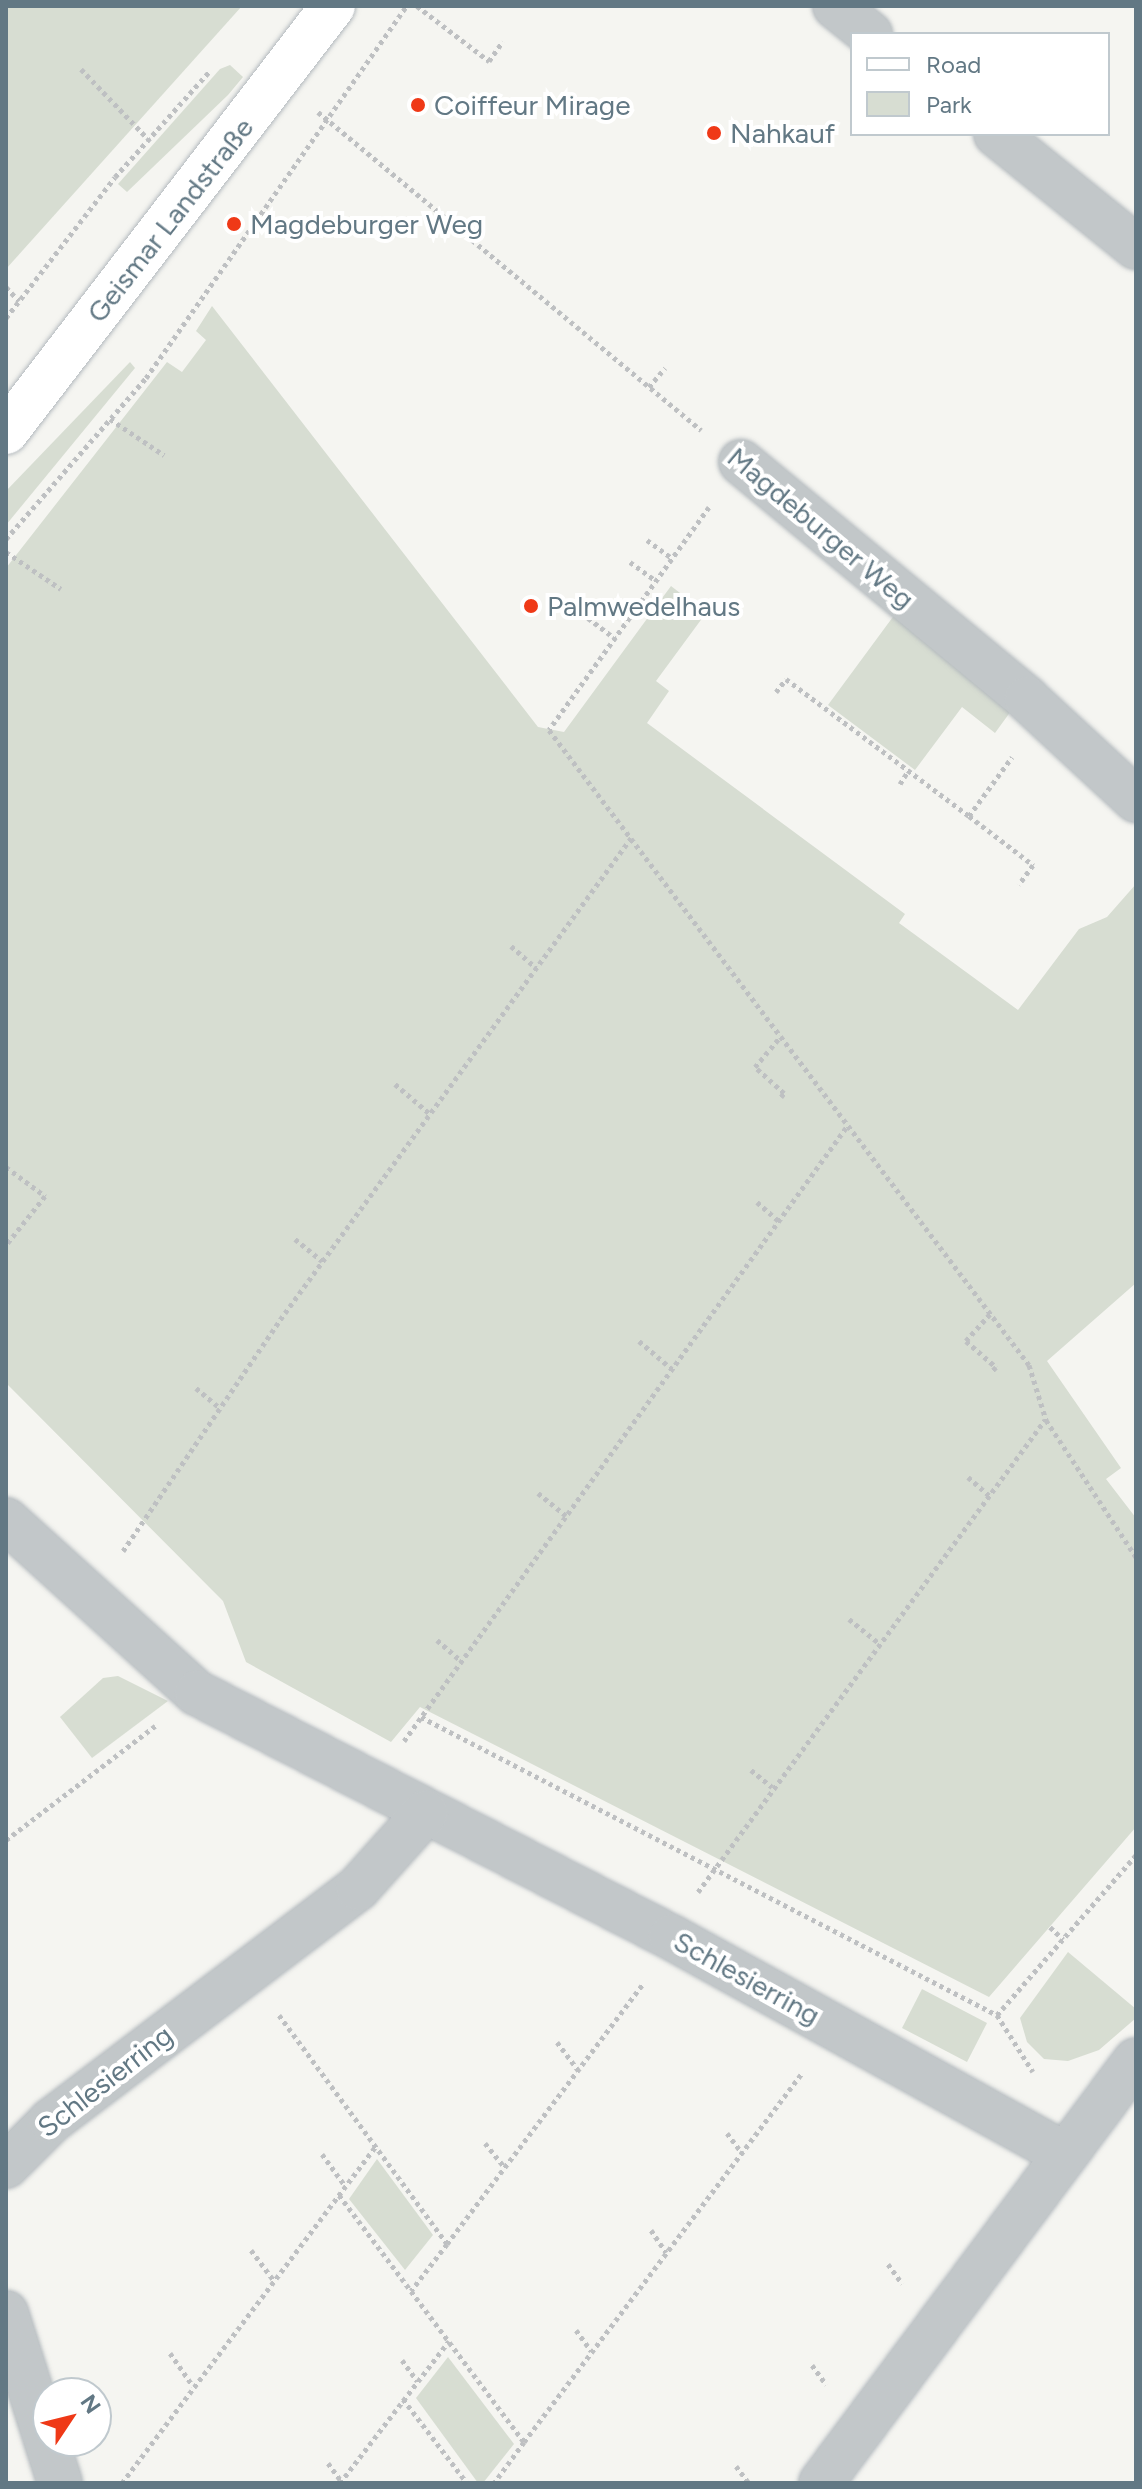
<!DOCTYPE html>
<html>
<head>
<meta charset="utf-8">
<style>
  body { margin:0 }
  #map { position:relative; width:1142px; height:2489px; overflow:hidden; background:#f5f5f1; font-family:Figtree,sans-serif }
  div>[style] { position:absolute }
  .green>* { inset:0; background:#d7ddd2 }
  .path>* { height:5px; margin-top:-2.5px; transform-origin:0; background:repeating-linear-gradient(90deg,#bec0c2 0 4px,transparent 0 8px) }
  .roads { filter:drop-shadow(0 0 2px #b4babe) drop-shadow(0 0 2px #b4babe) }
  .minor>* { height:44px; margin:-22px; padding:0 22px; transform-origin:22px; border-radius:22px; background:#c2c7c9 }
  .secondary>* { height:44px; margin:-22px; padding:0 22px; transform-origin:22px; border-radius:22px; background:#fff }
  .dots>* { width:22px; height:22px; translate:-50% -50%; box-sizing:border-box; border:4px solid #fff; border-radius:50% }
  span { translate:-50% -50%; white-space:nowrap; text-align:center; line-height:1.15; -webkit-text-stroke:8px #fff; paint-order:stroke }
  .poi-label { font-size:28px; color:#627884 }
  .left { translate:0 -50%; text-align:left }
  .street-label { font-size:28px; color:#627884 }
  .frame { position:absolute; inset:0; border:8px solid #627884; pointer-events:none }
  .legend { position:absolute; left:850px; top:32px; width:260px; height:104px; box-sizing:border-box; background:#fff; border:2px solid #c0c9ce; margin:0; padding:10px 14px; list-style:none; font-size:24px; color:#627884 }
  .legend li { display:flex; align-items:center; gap:16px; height:40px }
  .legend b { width:40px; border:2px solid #c0c9ce }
  .north { position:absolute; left:32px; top:2377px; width:80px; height:80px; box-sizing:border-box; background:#fff; border:2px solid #c0c9ce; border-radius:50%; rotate:55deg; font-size:22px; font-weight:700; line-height:32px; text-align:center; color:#627884 }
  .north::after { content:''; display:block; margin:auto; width:28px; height:36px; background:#ef3917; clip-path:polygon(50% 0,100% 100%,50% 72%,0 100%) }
</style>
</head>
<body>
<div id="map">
  <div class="green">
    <i style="clip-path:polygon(6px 6px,242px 6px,6px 269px)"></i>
    <i style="clip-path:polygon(230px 65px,243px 77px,228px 95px,127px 192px,118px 184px,220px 69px)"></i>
    <i style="clip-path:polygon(212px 306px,538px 727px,564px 732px,671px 586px,706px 613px,656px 681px,669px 691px,647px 723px,905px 914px,899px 923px,1018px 1010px,1079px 929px,1107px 917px,1136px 884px,1136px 1283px,1047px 1361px,1121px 1468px,1106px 1479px,1136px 1518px,1136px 1827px,989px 1997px,420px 1707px,391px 1742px,246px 1662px,223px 1601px,6px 1383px,6px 568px,167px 362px,182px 372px,206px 340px,196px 331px)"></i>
    <i style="clip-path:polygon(130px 362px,135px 368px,6px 525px,6px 491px)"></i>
    <i style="clip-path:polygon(898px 610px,1011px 711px,995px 733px,962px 707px,915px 770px,828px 705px)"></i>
    <i style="clip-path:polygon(118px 1676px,168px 1701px,92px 1758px,60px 1717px,103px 1678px)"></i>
    <i style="clip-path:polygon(1068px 1952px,1136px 2009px,1136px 2018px,1099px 2050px,1068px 2061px,1044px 2059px,1027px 2042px,1020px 2018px)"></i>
    <i style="clip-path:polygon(922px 1989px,987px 2023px,967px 2062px,902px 2028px)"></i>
    <i style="clip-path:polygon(377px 2159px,433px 2235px,405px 2270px,349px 2199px)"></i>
    <i style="clip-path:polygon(448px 2357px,514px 2444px,483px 2483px,478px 2483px,416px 2398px)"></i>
  </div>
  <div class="path">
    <i style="left:417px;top:6px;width:91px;rotate:37.4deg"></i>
    <i style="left:489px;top:61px;width:24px;rotate:-55deg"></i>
    <i style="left:81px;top:69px;width:98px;rotate:46.2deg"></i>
    <i style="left:318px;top:112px;width:498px;rotate:39.7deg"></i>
    <i style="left:6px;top:287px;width:19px;rotate:47deg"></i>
    <i style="left:6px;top:318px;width:178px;rotate:-52.3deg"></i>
    <i style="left:115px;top:177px;width:141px;rotate:-48.2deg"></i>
    <i style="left:649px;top:387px;width:25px;rotate:-50deg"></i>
    <i style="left:110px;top:419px;width:65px;rotate:33.7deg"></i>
    <i style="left:709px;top:507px;width:274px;rotate:125.7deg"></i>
    <i style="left:549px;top:730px;width:796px;rotate:52.91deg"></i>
    <i style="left:1029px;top:1365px;width:58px;rotate:72.8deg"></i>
    <i style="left:1046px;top:1420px;width:164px;rotate:56.7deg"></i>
    <i style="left:6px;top:539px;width:213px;rotate:-49deg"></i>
    <i style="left:146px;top:378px;width:454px;rotate:-55deg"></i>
    <i style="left:647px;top:540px;width:31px;rotate:36deg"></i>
    <i style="left:6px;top:552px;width:66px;rotate:33.9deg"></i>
    <i style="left:630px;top:562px;width:32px;rotate:36deg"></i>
    <i style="left:588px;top:618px;width:34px;rotate:37deg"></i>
    <i style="left:776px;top:692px;width:16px;rotate:-52deg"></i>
    <i style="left:786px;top:679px;width:229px;rotate:36.8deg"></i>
    <i style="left:969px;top:816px;width:73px;rotate:-53.9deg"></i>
    <i style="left:900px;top:784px;width:15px;rotate:-58deg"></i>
    <i style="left:969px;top:816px;width:81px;rotate:37.4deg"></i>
    <i style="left:1033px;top:865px;width:24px;rotate:126deg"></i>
    <i style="left:511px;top:946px;width:33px;rotate:41deg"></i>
    <i style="left:395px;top:1084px;width:46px;rotate:40.6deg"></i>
    <i style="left:781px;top:1097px;width:5px;rotate:-53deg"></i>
    <i style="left:784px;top:1093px;width:39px;rotate:-138deg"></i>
    <i style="left:755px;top:1067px;width:40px;rotate:-50deg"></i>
    <i style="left:6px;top:1167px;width:49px;rotate:36.6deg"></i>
    <i style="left:45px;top:1196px;width:63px;rotate:128.5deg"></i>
    <i style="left:757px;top:1202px;width:29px;rotate:41deg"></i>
    <i style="left:295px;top:1239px;width:35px;rotate:39deg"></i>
    <i style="left:990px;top:1314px;width:36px;rotate:132deg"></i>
    <i style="left:966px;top:1341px;width:40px;rotate:41deg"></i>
    <i style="left:996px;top:1367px;width:6px;rotate:135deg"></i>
    <i style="left:639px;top:1341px;width:43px;rotate:40.3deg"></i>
    <i style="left:196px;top:1388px;width:31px;rotate:40deg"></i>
    <i style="left:968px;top:1477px;width:29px;rotate:41deg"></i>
    <i style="left:538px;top:1493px;width:36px;rotate:39deg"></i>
    <i style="left:123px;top:1551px;width:288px;rotate:-55.8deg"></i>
    <i style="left:285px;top:1313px;width:588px;rotate:-53.93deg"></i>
    <i style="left:849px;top:1619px;width:38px;rotate:39deg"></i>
    <i style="left:437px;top:1640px;width:32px;rotate:41deg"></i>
    <i style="left:421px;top:1717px;width:649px;rotate:27.36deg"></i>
    <i style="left:997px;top:2015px;width:67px;rotate:57.7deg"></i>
    <i style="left:404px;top:1741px;width:759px;rotate:-54.22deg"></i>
    <i style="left:751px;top:1770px;width:27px;rotate:39deg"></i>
    <i style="left:6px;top:1840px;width:188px;rotate:-37.4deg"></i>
    <i style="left:698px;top:1892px;width:586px;rotate:-53.68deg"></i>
    <i style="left:1050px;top:1927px;width:18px;rotate:43deg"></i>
    <i style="left:279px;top:2015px;width:284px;rotate:53.7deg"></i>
    <i style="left:447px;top:2244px;width:59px;rotate:127.5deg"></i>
    <i style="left:411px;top:2291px;width:189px;rotate:53.2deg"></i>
    <i style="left:524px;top:2442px;width:51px;rotate:126.2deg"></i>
    <i style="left:997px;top:2015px;width:212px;rotate:-49deg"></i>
    <i style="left:557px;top:2042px;width:36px;rotate:53deg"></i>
    <i style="left:727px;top:2133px;width:25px;rotate:53deg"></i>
    <i style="left:485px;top:2143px;width:32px;rotate:51deg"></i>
    <i style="left:322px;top:2154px;width:39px;rotate:54deg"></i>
    <i style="left:339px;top:2195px;width:120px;rotate:53.1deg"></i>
    <i style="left:651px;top:2230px;width:27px;rotate:56deg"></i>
    <i style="left:447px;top:2244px;width:327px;rotate:-53deg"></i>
    <i style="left:251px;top:2250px;width:39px;rotate:53deg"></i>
    <i style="left:888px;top:2264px;width:24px;rotate:54deg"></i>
    <i style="left:576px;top:2330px;width:26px;rotate:54deg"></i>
    <i style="left:170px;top:2353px;width:40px;rotate:55.1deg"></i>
    <i style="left:402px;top:2360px;width:26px;rotate:54deg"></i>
    <i style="left:812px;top:2365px;width:24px;rotate:54deg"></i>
    <i style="left:403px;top:2399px;width:106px;rotate:52.7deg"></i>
    <i style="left:524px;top:2442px;width:463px;rotate:-53deg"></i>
    <i style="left:328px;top:2463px;width:22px;rotate:54deg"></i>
    <i style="left:736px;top:2466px;width:21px;rotate:53deg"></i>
    <i style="left:122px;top:2483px;width:421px;rotate:-53deg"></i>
    <i style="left:340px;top:2483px;width:179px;rotate:-52.5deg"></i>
  </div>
  <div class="roads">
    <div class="minor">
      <i style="left:835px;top:6px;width:45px;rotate:38.7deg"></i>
      <i style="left:996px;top:134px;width:180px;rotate:38.9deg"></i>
      <i style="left:741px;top:462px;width:371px;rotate:39.6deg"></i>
      <i style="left:1027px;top:699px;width:149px;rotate:42.8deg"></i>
      <i style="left:6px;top:1520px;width:258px;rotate:42.2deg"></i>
      <i style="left:197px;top:1693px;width:533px;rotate:27.24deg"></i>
      <i style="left:671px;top:1937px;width:449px;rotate:28.9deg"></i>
      <i style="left:6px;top:2166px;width:64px;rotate:-45deg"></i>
      <i style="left:51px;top:2121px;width:385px;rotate:-37.2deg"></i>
      <i style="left:358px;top:1888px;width:101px;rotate:-48.2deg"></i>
      <i style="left:6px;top:2313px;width:178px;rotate:72.4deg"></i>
      <i style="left:821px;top:2483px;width:527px;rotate:-53.33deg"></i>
    </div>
    <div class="secondary">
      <i style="left:6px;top:432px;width:537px;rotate:-52.49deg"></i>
    </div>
  </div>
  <div class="dots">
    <i style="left:418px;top:105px;background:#ef3917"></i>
    <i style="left:714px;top:133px;background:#ef3917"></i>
    <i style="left:234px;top:224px;background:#ef3917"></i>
    <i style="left:531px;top:606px;background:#ef3917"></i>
  </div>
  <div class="poi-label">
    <span class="left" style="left:434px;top:105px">Coiffeur Mirage</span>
    <span class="left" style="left:730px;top:133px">Nahkauf</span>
    <span class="left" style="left:250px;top:224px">Magdeburger Weg</span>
    <span class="left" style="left:547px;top:606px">Palmwedelhaus</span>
  </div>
  <div class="street-label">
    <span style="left:170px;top:220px;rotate:-52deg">Geismar Landstraße</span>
    <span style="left:821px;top:528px;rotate:40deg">Magdeburger Weg</span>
    <span style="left:747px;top:1978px;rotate:29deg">Schlesierring</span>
    <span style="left:105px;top:2081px;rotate:-38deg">Schlesierring</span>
  </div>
  <div class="frame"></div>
  <ul class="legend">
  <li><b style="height:10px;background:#fff"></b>Road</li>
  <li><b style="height:22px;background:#d7ddd2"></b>Park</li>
  </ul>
  <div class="north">N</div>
</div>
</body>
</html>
